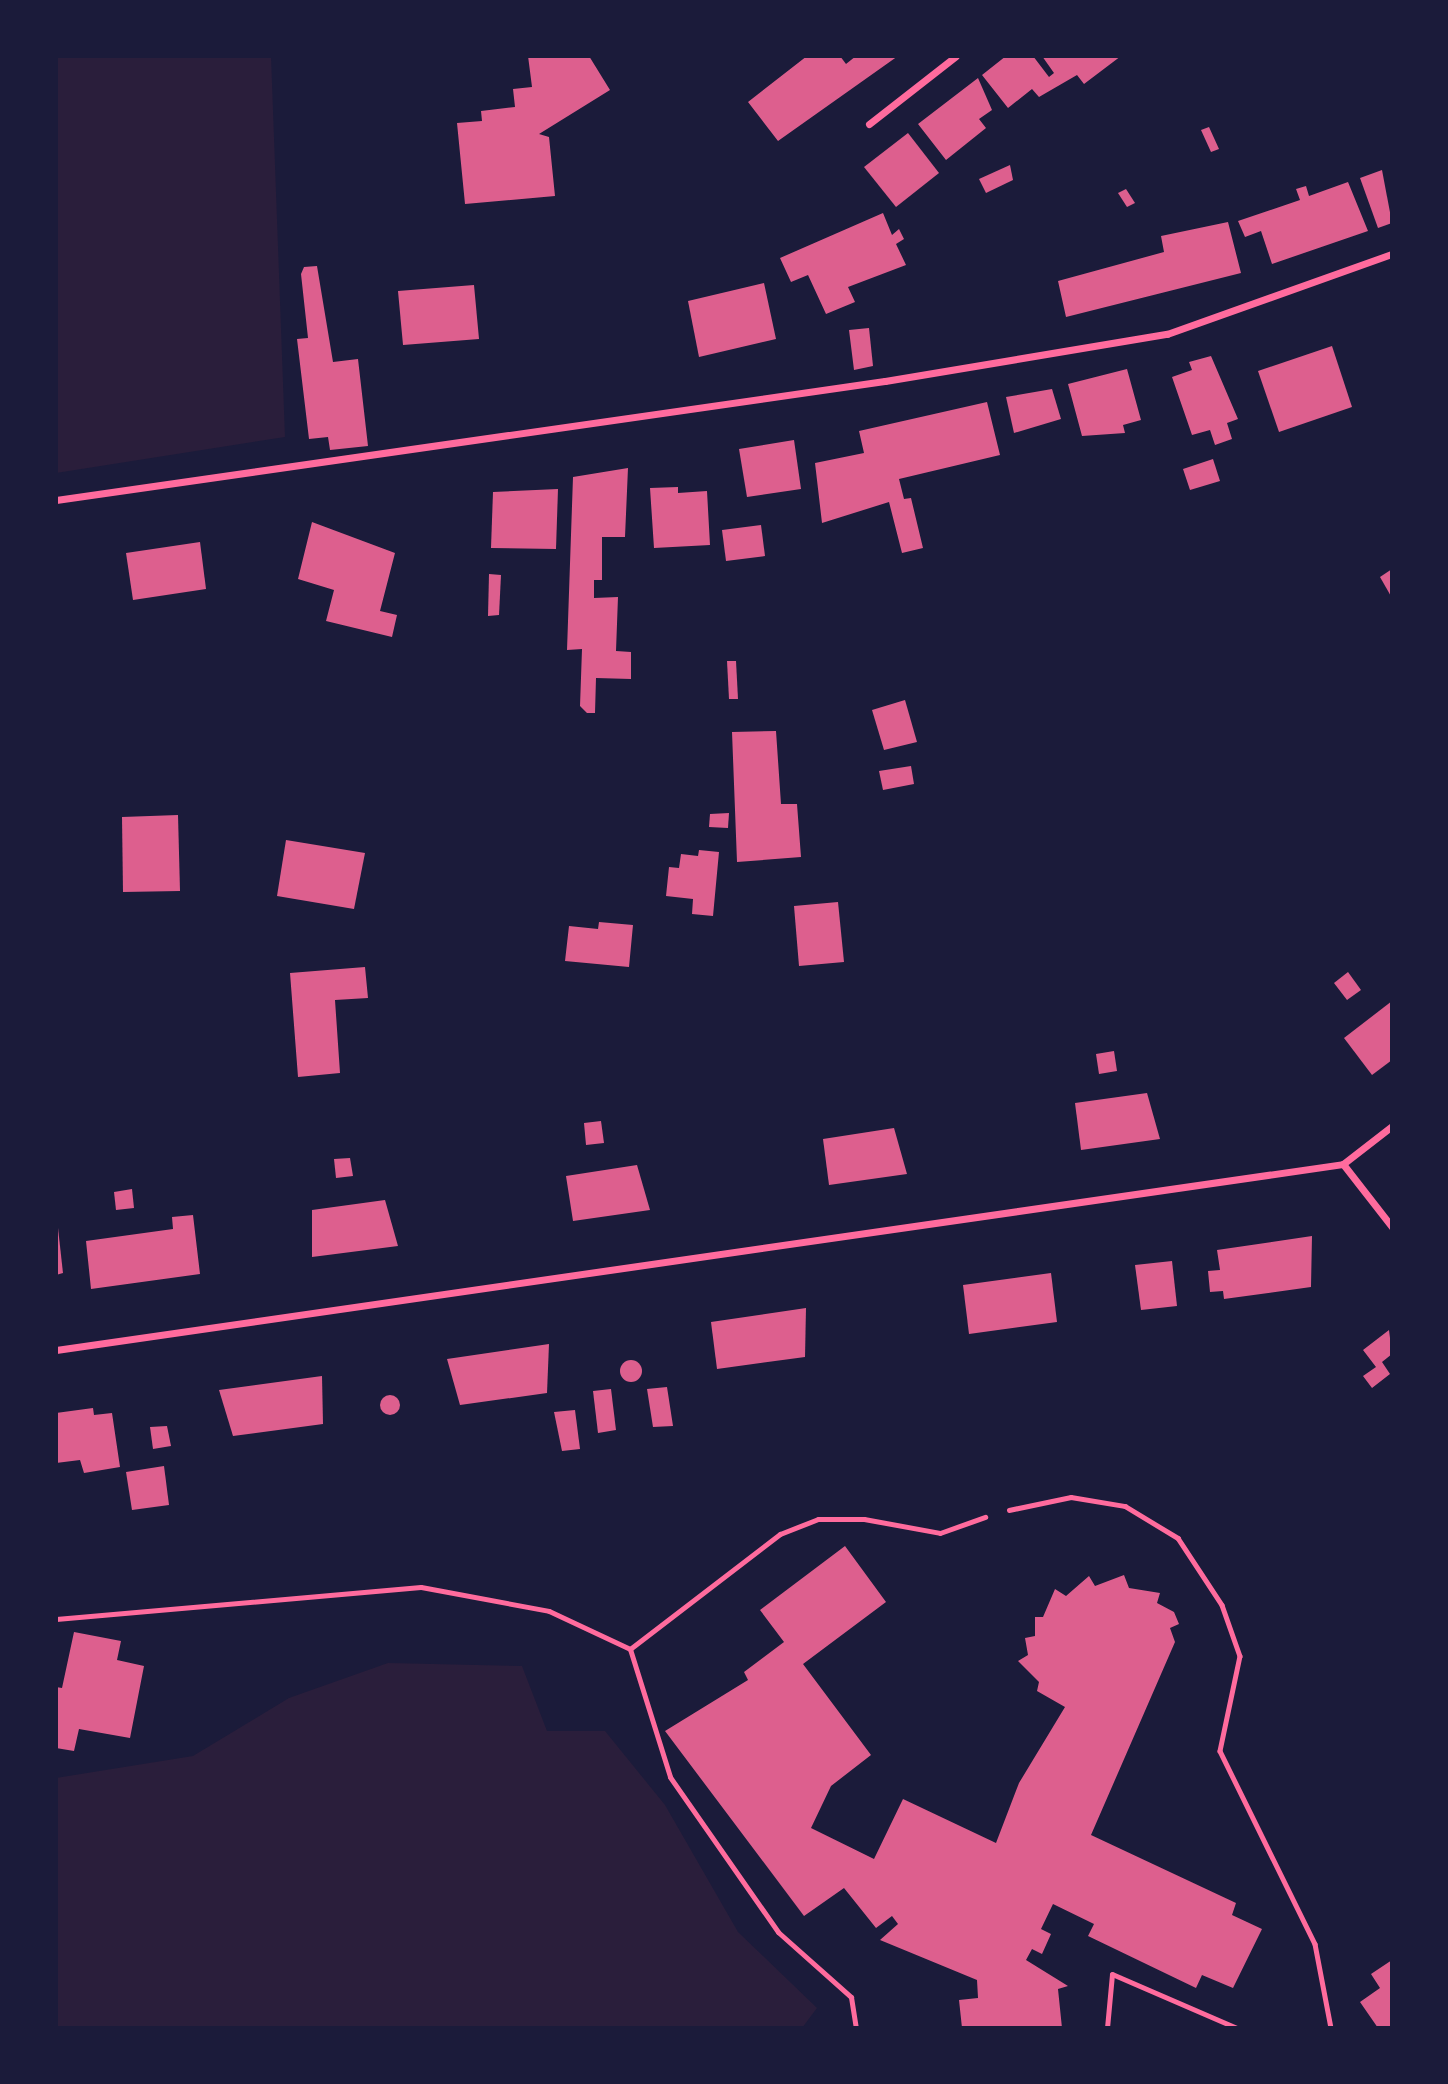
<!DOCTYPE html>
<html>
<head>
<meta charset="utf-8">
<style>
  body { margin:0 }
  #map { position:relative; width:1448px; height:2084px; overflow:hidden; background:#1b1b3a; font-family:"Exo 2",sans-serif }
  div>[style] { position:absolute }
  .green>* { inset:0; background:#2a1e3b }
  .building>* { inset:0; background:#dd5f8e }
  .round { border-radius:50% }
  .path>* { height:4.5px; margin:-2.25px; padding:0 2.25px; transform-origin:2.25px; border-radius:2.25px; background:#ff6b9d }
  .service>* { height:5px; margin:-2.5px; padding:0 2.5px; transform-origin:2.5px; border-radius:2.5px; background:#ff6b9d }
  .minor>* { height:7px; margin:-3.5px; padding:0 3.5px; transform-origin:3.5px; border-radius:3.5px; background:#ff6b9d }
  span { translate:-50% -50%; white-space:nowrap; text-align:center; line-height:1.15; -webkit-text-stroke:5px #1b1b3a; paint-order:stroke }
  .frame { position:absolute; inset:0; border:58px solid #1b1b3a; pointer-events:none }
</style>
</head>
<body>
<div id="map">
  <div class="green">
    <i style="clip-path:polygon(56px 56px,271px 56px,285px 437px,56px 473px)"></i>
    <i style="clip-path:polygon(388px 1663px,522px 1666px,547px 1731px,605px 1731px,665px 1805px,738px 1932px,817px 2008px,802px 2028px,56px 2028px,56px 1778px,193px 1756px,289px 1698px)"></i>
  </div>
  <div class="building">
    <i style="clip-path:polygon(528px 56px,589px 56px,610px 90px,539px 134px,549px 137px,555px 196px,465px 204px,457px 123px,482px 121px,481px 111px,515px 107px,513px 89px,532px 87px)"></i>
    <i style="clip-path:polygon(807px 56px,840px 56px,846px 64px,856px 56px,898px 56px,778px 141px,748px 102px)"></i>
    <i style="clip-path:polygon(1006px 56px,1033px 56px,1049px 77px,1054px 73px,1042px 56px,1121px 56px,1084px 84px,1077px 75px,1039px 97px,1032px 89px,1008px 108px,982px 75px)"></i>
    <i style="clip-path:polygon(978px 78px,992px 110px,979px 119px,986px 128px,946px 160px,918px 124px)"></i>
    <i style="clip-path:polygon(1209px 127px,1219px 149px,1211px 152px,1201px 130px)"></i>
    <i style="clip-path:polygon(908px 133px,939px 173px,896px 207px,864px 167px)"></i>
    <i style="clip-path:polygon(1010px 165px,1013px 180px,986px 193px,979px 179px)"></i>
    <i style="clip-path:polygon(1382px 170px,1392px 223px,1378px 228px,1360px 178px)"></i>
    <i style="clip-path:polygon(1348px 182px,1368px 231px,1272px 264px,1261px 231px,1245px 237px,1238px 221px,1300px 200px,1296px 189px,1306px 186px,1309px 196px)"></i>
    <i style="clip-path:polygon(1126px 189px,1135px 203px,1127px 207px,1118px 193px)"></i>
    <i style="clip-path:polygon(883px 213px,892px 235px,899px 229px,904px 239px,896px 244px,906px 265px,848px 287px,855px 302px,826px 314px,808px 275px,791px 282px,780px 258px)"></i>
    <i style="clip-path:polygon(1228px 222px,1241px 273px,1066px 317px,1058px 281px,1164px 252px,1161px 236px)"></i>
    <i style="clip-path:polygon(317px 266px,333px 362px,358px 359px,368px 446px,330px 450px,328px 437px,309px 439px,297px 339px,308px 338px,301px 274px,304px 267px)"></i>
    <i style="clip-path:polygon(764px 283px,776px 339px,699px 357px,688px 301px)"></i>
    <i style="clip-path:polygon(474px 285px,479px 339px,403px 345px,398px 291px)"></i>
    <i style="clip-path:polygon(869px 328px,873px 366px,854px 370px,849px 330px)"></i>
    <i style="clip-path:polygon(1332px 346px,1352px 407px,1279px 432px,1258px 371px)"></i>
    <i style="clip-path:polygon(1211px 356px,1238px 419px,1227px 423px,1232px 439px,1215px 445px,1210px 430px,1192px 435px,1172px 377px,1192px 370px,1189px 362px)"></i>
    <i style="clip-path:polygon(1127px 369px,1141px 420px,1123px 425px,1125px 433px,1082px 436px,1068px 384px)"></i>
    <i style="clip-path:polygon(1052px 389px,1061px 419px,1014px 433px,1006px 397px)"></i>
    <i style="clip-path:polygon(987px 402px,1000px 455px,899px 479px,904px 499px,911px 498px,923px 548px,902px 553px,889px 502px,822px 523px,815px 463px,864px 453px,859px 431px)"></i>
    <i style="clip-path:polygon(794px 440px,801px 489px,747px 497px,739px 449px)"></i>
    <i style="clip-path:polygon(1213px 459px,1220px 481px,1190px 490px,1183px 469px)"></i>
    <i style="clip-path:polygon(628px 468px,625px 537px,602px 537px,602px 580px,594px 580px,594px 598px,618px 597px,616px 651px,631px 652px,631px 679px,596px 678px,595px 713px,587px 713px,580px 706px,582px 649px,567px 650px,573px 477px)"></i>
    <i style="clip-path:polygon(678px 487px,678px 493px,707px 491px,710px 545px,654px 548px,650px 488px)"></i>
    <i style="clip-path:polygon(558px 489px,556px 549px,491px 548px,493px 492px)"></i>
    <i style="clip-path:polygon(312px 522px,395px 553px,380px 611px,397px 615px,392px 637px,326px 621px,334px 590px,298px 579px)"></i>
    <i style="clip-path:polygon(761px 525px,765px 556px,726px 561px,722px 530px)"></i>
    <i style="clip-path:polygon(200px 542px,206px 589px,133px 600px,126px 553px)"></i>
    <i style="clip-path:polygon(1392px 569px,1392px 598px,1380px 577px)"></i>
    <i style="clip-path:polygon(489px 574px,501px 575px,499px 615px,488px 616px)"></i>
    <i style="clip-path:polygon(727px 661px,736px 661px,738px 699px,729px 699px)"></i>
    <i style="clip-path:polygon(905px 700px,917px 742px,884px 750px,872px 710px)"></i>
    <i style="clip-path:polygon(776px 731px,781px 804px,797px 804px,801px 857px,737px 862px,732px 732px)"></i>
    <i style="clip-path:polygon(911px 766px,914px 784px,883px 790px,879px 771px)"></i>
    <i style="clip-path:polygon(729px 813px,728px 828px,709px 827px,710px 814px)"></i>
    <i style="clip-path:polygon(178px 815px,180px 891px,123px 892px,122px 817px)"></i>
    <i style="clip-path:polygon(286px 840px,365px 853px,354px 909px,277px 896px)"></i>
    <i style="clip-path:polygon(699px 850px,719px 852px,713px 916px,692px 914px,693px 899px,666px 896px,669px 867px,679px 868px,681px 854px,698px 856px)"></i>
    <i style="clip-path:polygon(838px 902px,844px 962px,799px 966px,794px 906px)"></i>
    <i style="clip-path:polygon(599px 922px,633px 925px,629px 967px,565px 961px,569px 926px,598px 929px)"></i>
    <i style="clip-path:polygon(365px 967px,368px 998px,335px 1000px,340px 1073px,298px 1077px,290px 973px)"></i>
    <i style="clip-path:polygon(1348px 972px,1361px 990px,1347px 1000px,1334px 983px)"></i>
    <i style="clip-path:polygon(1392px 1001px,1392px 1060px,1372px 1075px,1344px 1038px)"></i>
    <i style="clip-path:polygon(1114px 1051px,1117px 1071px,1099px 1074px,1096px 1054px)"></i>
    <i style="clip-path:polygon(1147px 1093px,1160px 1139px,1081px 1150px,1075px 1103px)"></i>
    <i style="clip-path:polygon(601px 1121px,604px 1143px,586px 1145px,584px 1123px)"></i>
    <i style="clip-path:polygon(894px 1128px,907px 1174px,829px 1185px,823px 1139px)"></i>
    <i style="clip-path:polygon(350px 1158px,353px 1176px,336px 1178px,334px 1159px)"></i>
    <i style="clip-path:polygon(637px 1165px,650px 1210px,573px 1221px,566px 1176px)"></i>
    <i style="clip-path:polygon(132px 1189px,134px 1208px,116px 1210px,114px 1192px)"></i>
    <i style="clip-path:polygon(385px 1200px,398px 1246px,312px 1257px,312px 1210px)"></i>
    <i style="clip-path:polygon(193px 1215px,200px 1274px,91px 1289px,86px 1241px,173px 1229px,172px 1217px)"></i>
    <i style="clip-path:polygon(58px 1228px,63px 1273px,56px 1275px,56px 1229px)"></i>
    <i style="clip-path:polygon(1312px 1236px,1311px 1287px,1224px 1299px,1223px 1291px,1210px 1292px,1208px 1271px,1220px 1270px,1217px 1250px)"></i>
    <i style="clip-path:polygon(1172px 1261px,1177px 1306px,1141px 1310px,1135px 1265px)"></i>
    <i style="clip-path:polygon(1051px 1273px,1057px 1322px,969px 1334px,963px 1285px)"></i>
    <i style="clip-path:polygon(806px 1308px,805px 1357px,717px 1369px,711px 1322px)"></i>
    <i style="clip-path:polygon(1389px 1330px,1392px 1354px,1382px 1362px,1390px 1374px,1372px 1388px,1363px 1376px,1376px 1367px,1363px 1350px)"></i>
    <i style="clip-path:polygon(549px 1344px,547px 1393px,460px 1405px,447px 1359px)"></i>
    <i class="round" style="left:620px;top:1360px;width:22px;height:22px"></i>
    <i style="clip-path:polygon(322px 1376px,323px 1424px,233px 1436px,219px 1390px)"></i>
    <i style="clip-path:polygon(667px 1387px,673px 1426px,653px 1427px,647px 1389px)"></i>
    <i style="clip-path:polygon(611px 1389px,616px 1430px,598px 1433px,593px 1391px)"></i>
    <i class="round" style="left:380px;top:1395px;width:20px;height:20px"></i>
    <i style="clip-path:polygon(93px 1408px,94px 1415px,112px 1413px,120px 1467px,84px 1473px,80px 1460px,56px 1463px,56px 1413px)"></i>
    <i style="clip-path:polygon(575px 1410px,580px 1449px,562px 1451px,554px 1412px)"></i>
    <i style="clip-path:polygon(167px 1426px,171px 1446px,153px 1449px,150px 1427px)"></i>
    <i style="clip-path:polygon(164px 1466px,169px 1505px,132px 1510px,126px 1472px)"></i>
    <i style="clip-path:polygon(845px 1546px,886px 1602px,803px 1664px,871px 1755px,831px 1786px,811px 1828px,874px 1859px,903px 1799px,996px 1843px,1019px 1783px,1065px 1707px,1037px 1691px,1039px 1682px,1018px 1661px,1028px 1655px,1025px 1638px,1035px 1636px,1035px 1617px,1043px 1617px,1055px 1589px,1066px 1596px,1089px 1576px,1095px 1586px,1124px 1575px,1129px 1588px,1160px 1593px,1157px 1603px,1174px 1612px,1179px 1624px,1170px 1628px,1175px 1642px,1091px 1835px,1236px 1903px,1232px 1915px,1262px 1929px,1233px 1988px,1202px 1975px,1196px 1988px,1088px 1936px,1094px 1924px,1053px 1904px,1041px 1929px,1051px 1934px,1042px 1954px,1032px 1949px,1026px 1960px,1068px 1986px,1058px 1989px,1062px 2028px,962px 2028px,959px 2000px,978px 1998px,977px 1980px,880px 1940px,898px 1924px,892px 1916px,876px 1928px,844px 1888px,804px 1916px,665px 1731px,748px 1680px,744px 1672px,784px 1642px,760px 1610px)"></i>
    <i style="clip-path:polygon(74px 1632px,121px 1641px,117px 1660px,144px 1666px,130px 1738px,79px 1729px,74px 1751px,56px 1748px,56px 1687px,62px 1688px)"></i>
    <i style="clip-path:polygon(1392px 1960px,1392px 2028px,1378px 2028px,1360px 2002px,1380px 1988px,1371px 1974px)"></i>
  </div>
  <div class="path">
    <i style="left:1009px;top:1510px;width:63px;rotate:-11.8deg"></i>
    <i style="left:1071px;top:1497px;width:55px;rotate:9.5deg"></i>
    <i style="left:1125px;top:1506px;width:62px;rotate:31.1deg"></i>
    <i style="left:1178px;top:1538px;width:80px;rotate:56.7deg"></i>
    <i style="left:1222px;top:1605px;width:54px;rotate:70.6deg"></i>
    <i style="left:1240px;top:1656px;width:97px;rotate:101.9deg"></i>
    <i style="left:1220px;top:1751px;width:215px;rotate:63.8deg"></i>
    <i style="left:1315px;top:1944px;width:86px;rotate:79.2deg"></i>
  </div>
  <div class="service">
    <i style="left:56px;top:1619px;width:366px;rotate:-5deg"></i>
    <i style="left:421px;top:1587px;width:130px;rotate:10.6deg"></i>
    <i style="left:549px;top:1611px;width:89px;rotate:25.1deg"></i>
    <i style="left:630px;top:1649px;width:134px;rotate:72.6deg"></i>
    <i style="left:670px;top:1777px;width:189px;rotate:55.1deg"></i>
    <i style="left:778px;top:1932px;width:98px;rotate:41.7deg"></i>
    <i style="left:851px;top:1997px;width:31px;rotate:81deg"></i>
    <i style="left:630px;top:1649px;width:189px;rotate:-37.5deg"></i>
    <i style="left:780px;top:1534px;width:41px;rotate:-21.5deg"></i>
    <i style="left:818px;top:1519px;width:46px"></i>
    <i style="left:864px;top:1519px;width:77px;rotate:10.4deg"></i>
    <i style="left:940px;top:1533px;width:48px;rotate:-19.6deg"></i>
    <i style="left:1107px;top:2028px;width:54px;rotate:-84.7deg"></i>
    <i style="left:1112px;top:1974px;width:136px;rotate:23.4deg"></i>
  </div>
  <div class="minor">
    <i style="left:869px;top:124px;width:110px;rotate:-38deg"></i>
    <i style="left:56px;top:500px;width:837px;rotate:-8.17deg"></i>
    <i style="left:885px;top:381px;width:286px;rotate:-9.5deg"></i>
    <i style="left:1167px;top:334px;width:239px;rotate:-19.6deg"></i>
    <i style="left:1343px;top:1164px;width:80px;rotate:52.1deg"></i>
    <i style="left:56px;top:1350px;width:1300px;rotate:-8.22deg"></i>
    <i style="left:1343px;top:1164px;width:62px;rotate:-37.8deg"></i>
  </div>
  <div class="frame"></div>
</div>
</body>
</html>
